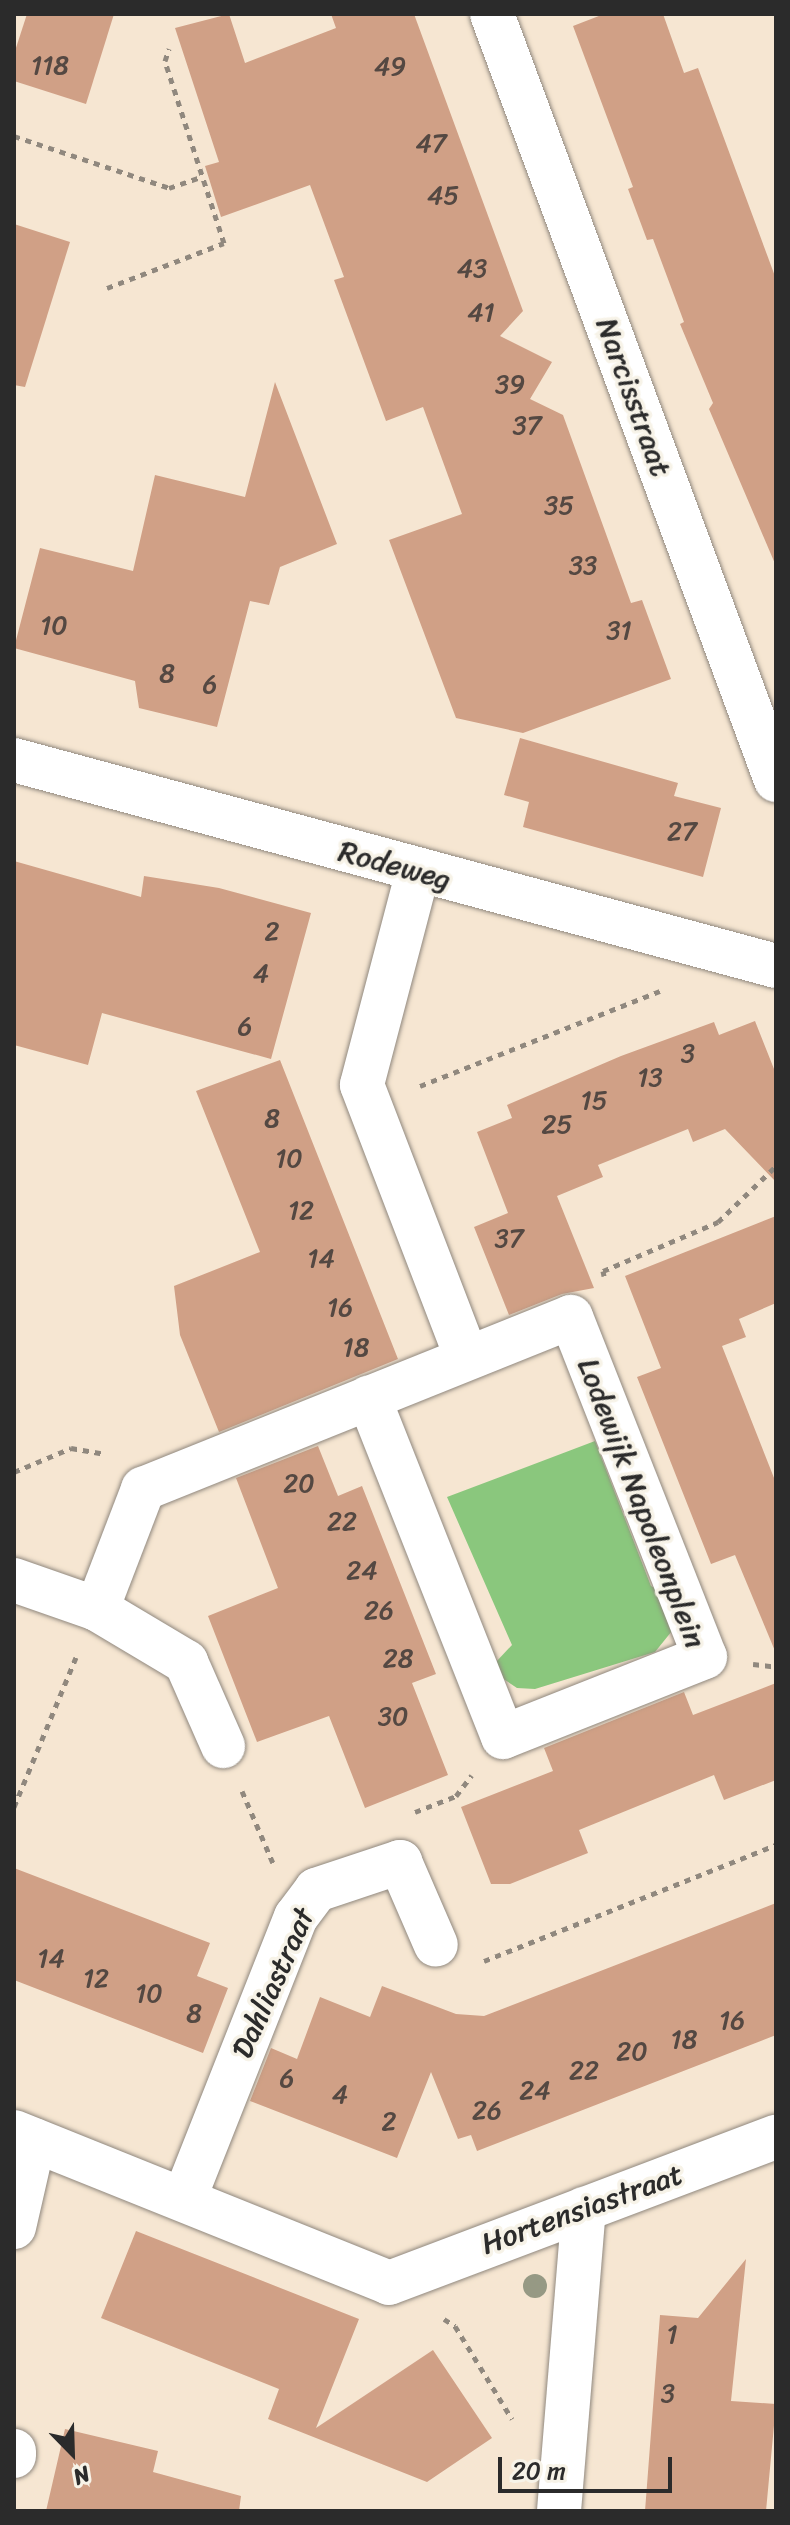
<!DOCTYPE html>
<html>
<head>
<meta charset="utf-8">
<style>
  body { margin:0 }
  #map { position:relative; width:790px; height:2525px; overflow:hidden; background:#f6e6d2; font-family:Sriracha,sans-serif }
  div>[style] { position:absolute }
  .green>* { inset:0; background:#8ac77d }
  .building>* { inset:0; background:#d0a086 }
  .path>* { height:5px; margin-top:-2.5px; transform-origin:0; background:repeating-linear-gradient(90deg,#90887e 0 6px,transparent 0 12px) }
  .roads { filter:drop-shadow(0 0 2px #90887e) drop-shadow(0 0 2px #90887e) }
  .minor>* { height:44px; margin:-22px; padding:0 22px; transform-origin:22px; border-radius:22px; background:#fff }
  .trees>* { width:24px; height:24px; margin:-12px; border-radius:50%; background:#969984 }
  span { translate:-50% -50%; white-space:nowrap; text-align:center; line-height:1.15; -webkit-text-stroke:7px #f7f3e8; paint-order:stroke }
  .number-label { font-size:26px; color:#544842 }
  .number-label span { -webkit-text-stroke-width:0 }
  .street-label { font-size:30px; color:#2b2b2b }
  .frame { position:absolute; inset:0; border:16px solid #2b2b2b; pointer-events:none }
  .north { position:absolute; left:32px; top:2413px; width:80px; height:80px; -webkit-text-stroke:6px #f7f3e8; paint-order:stroke; rotate:157deg; font-size:22px; font-weight:700; line-height:32px; text-align:center; color:#2b2b2b }
  .north::after { content:''; display:block; margin:auto; width:28px; height:36px; background:#2b2b2b; clip-path:polygon(50% 0,100% 100%,50% 72%,0 100%) }
  .scale { position:absolute; left:498px; top:2457px; width:174px; height:36px; box-sizing:border-box; border:4px solid #2b2b2b; border-top:0; padding-left:10px; font-size:24px; line-height:28px; white-space:nowrap; color:#2b2b2b; -webkit-text-stroke:6px #f7f3e8; paint-order:stroke }
</style>
</head>
<body>
<div id="map">
  <div class="green">
    <i style="clip-path:polygon(595px 1441px,651px 1586px,670px 1596px,676px 1626px,655px 1652px,535px 1689px,517px 1688px,499px 1676px,495px 1663px,512px 1645px,447px 1497px)"></i>
  </div>
  <div class="building">
    <i style="clip-path:polygon(27px 14px,114px 14px,86px 104px,14px 81px,14px 54px)"></i>
    <i style="clip-path:polygon(229px 14px,245px 63px,336px 28px,331px 14px,414px 14px,523px 311px,500px 336px,552px 362px,530px 399px,563px 415px,631px 603px,642px 600px,671px 679px,523px 733px,456px 718px,389px 540px,462px 514px,423px 407px,386px 421px,334px 280px,344px 277px,310px 185px,221px 217px,205px 166px,219px 162px,175px 28px)"></i>
    <i style="clip-path:polygon(604px 14px,663px 14px,684px 73px,698px 68px,776px 279px,776px 566px,709px 409px,713px 403px,680px 324px,684px 322px,653px 239px,647px 240px,628px 189px,633px 187px,573px 26px)"></i>
    <i style="clip-path:polygon(14px 224px,70px 242px,25px 387px,14px 385px)"></i>
    <i style="clip-path:polygon(275px 382px,337px 544px,280px 567px,269px 605px,250px 601px,217px 727px,139px 708px,135px 681px,14px 648px,40px 548px,133px 571px,155px 475px,245px 497px)"></i>
    <i style="clip-path:polygon(520px 738px,678px 783px,674px 796px,721px 808px,703px 877px,523px 827px,529px 802px,504px 795px)"></i>
    <i style="clip-path:polygon(14px 861px,141px 897px,144px 876px,219px 888px,311px 913px,271px 1059px,102px 1013px,88px 1065px,14px 1045px)"></i>
    <i style="clip-path:polygon(755px 1021px,776px 1074px,776px 1182px,725px 1129px,693px 1142px,688px 1129px,598px 1165px,603px 1177px,557px 1196px,594px 1288px,562px 1294px,509px 1315px,474px 1227px,508px 1213px,477px 1132px,512px 1118px,507px 1105px,621px 1056px,714px 1022px,719px 1035px)"></i>
    <i style="clip-path:polygon(280px 1060px,398px 1359px,219px 1432px,180px 1335px,174px 1286px,260px 1252px,196px 1091px)"></i>
    <i style="clip-path:polygon(776px 1216px,776px 1303px,739px 1319px,746px 1337px,722px 1346px,776px 1483px,775px 1651px,735px 1555px,711px 1564px,637px 1377px,661px 1368px,625px 1276px)"></i>
    <i style="clip-path:polygon(318px 1446px,338px 1496px,362px 1486px,436px 1674px,412px 1683px,448px 1775px,365px 1808px,329px 1716px,257px 1742px,208px 1616px,278px 1588px,236px 1478px)"></i>
    <i style="clip-path:polygon(776px 1683px,776px 1780px,724px 1800px,714px 1775px,579px 1830px,588px 1853px,510px 1884px,491px 1884px,461px 1807px,553px 1771px,544px 1748px,684px 1692px,693px 1715px)"></i>
    <i style="clip-path:polygon(14px 1868px,210px 1943px,197px 1976px,228px 1988px,203px 2053px,14px 1980px)"></i>
    <i style="clip-path:polygon(776px 1903px,776px 2035px,477px 2151px,471px 2135px,458px 2139px,431px 2072px,397px 2158px,250px 2101px,271px 2048px,297px 2059px,320px 1997px,370px 2017px,382px 1986px,456px 2014px,484px 2016px)"></i>
    <i style="clip-path:polygon(136px 2231px,359px 2319px,316px 2428px,433px 2350px,492px 2438px,427px 2482px,268px 2419px,279px 2389px,101px 2318px)"></i>
    <i style="clip-path:polygon(746px 2259px,731px 2401px,776px 2404px,766px 2511px,645px 2511px,660px 2315px,698px 2318px)"></i>
    <i style="clip-path:polygon(65px 2429px,158px 2451px,153px 2472px,241px 2496px,239px 2511px,46px 2511px)"></i>
  </div>
  <div class="path">
    <i style="left:14px;top:136px;width:163px;rotate:18.5deg"></i>
    <i style="left:169px;top:188px;width:34px;rotate:-19deg"></i>
    <i style="left:107px;top:288px;width:125px;rotate:-21deg"></i>
    <i style="left:224px;top:243px;width:191px;rotate:-108deg"></i>
    <i style="left:165px;top:61px;width:13px;rotate:-72deg"></i>
    <i style="left:420px;top:1086px;width:258px;rotate:-21.6deg"></i>
    <i style="left:604px;top:1276px;width:5px;rotate:-101deg"></i>
    <i style="left:603px;top:1271px;width:125px;rotate:-23.1deg"></i>
    <i style="left:718px;top:1222px;width:81px;rotate:-44deg"></i>
    <i style="left:14px;top:1472px;width:62px;rotate:-22.8deg"></i>
    <i style="left:71px;top:1448px;width:35px;rotate:10deg"></i>
    <i style="left:753px;top:1664px;width:23px;rotate:7deg"></i>
    <i style="left:242px;top:1791px;width:78px;rotate:66.7deg"></i>
    <i style="left:14px;top:1807px;width:162px;rotate:-67.5deg"></i>
    <i style="left:415px;top:1812px;width:44px;rotate:-21.3deg"></i>
    <i style="left:456px;top:1796px;width:26px;rotate:-53deg"></i>
    <i style="left:484px;top:1961px;width:314px;rotate:-21.7deg"></i>
    <i style="left:444px;top:2319px;width:13px;rotate:32deg"></i>
    <i style="left:455px;top:2326px;width:109px;rotate:58.5deg"></i>
  </div>
  <div class="roads">
    <div class="minor">
      <i style="left:492px;top:14px;width:817px;rotate:69.66deg"></i>
      <i style="left:14px;top:760px;width:789px;rotate:15.13deg"></i>
      <i style="left:418px;top:871px;width:221px;rotate:104.7deg"></i>
      <i style="left:362px;top:1085px;width:292px;rotate:69deg"></i>
      <i style="left:14px;top:1580px;width:88px;rotate:19.3deg"></i>
      <i style="left:97px;top:1609px;width:104px;rotate:30.8deg"></i>
      <i style="left:186px;top:1662px;width:92px;rotate:66.2deg"></i>
      <i style="left:97px;top:1609px;width:129px;rotate:-69deg"></i>
      <i style="left:143px;top:1489px;width:461px;rotate:-21.9deg"></i>
      <i style="left:571px;top:1317px;width:365px;rotate:68.5deg"></i>
      <i style="left:705px;top:1657px;width:217px;rotate:158.4deg"></i>
      <i style="left:503px;top:1737px;width:365px;rotate:-111.6deg"></i>
      <i style="left:14px;top:2132px;width:404px;rotate:21.9deg"></i>
      <i style="left:389px;top:2283px;width:414px;rotate:-20.7deg"></i>
      <i style="left:185px;top:2197px;width:301px;rotate:-68.4deg"></i>
      <i style="left:296px;top:1917px;width:34px;rotate:-53deg"></i>
      <i style="left:316px;top:1890px;width:89px;rotate:-18.4deg"></i>
      <i style="left:400px;top:1862px;width:90px;rotate:66.6deg"></i>
      <i style="left:14px;top:2227px;width:89px;rotate:-77.1deg"></i>
      <i style="left:14px;top:2451px;width:5px;rotate:90deg"></i>
      <i style="left:559px;top:2511px;width:303px;rotate:-85.3deg"></i>
    </div>
  </div>
  <div class="trees">
    <i style="left:535px;top:2286px"></i>
  </div>
  <div class="number-label">
    <span style="left:50px;top:66px">118</span>
    <span style="left:390px;top:67px">49</span>
    <span style="left:431px;top:144px">47</span>
    <span style="left:443px;top:196px">45</span>
    <span style="left:472px;top:269px">43</span>
    <span style="left:481px;top:313px">41</span>
    <span style="left:510px;top:385px">39</span>
    <span style="left:527px;top:426px">37</span>
    <span style="left:559px;top:506px">35</span>
    <span style="left:583px;top:566px">33</span>
    <span style="left:54px;top:626px">10</span>
    <span style="left:619px;top:631px">31</span>
    <span style="left:167px;top:674px">8</span>
    <span style="left:210px;top:685px">6</span>
    <span style="left:682px;top:832px">27</span>
    <span style="left:272px;top:932px">2</span>
    <span style="left:261px;top:974px">4</span>
    <span style="left:245px;top:1027px">6</span>
    <span style="left:688px;top:1054px">3</span>
    <span style="left:650px;top:1078px">13</span>
    <span style="left:594px;top:1101px">15</span>
    <span style="left:272px;top:1119px">8</span>
    <span style="left:557px;top:1125px">25</span>
    <span style="left:289px;top:1159px">10</span>
    <span style="left:301px;top:1211px">12</span>
    <span style="left:509px;top:1239px">37</span>
    <span style="left:321px;top:1259px">14</span>
    <span style="left:340px;top:1308px">16</span>
    <span style="left:356px;top:1348px">18</span>
    <span style="left:299px;top:1484px">20</span>
    <span style="left:342px;top:1522px">22</span>
    <span style="left:362px;top:1571px">24</span>
    <span style="left:379px;top:1611px">26</span>
    <span style="left:398px;top:1659px">28</span>
    <span style="left:393px;top:1717px">30</span>
    <span style="left:51px;top:1959px">14</span>
    <span style="left:96px;top:1979px">12</span>
    <span style="left:149px;top:1994px">10</span>
    <span style="left:194px;top:2014px">8</span>
    <span style="left:732px;top:2021px">16</span>
    <span style="left:684px;top:2040px">18</span>
    <span style="left:632px;top:2052px">20</span>
    <span style="left:584px;top:2071px">22</span>
    <span style="left:287px;top:2079px">6</span>
    <span style="left:535px;top:2091px">24</span>
    <span style="left:340px;top:2095px">4</span>
    <span style="left:487px;top:2111px">26</span>
    <span style="left:389px;top:2122px">2</span>
    <span style="left:672px;top:2335px">1</span>
    <span style="left:668px;top:2394px">3</span>
  </div>
  <div class="street-label">
    <span style="left:634px;top:397px;rotate:70deg">Narcisstraat</span>
    <span style="left:395px;top:865px;rotate:15deg">Rodeweg</span>
    <span style="left:642px;top:1503px;rotate:69deg">Lodewijk Napoleonplein</span>
    <span style="left:273px;top:1983px;rotate:-66deg">Dahliastraat</span>
    <span style="left:582px;top:2209px;rotate:-20deg">Hortensiastraat</span>
  </div>
  <div class="frame"></div>
  <div class="north">N</div>
  <div class="scale">20 m</div>
</div>
</body>
</html>
